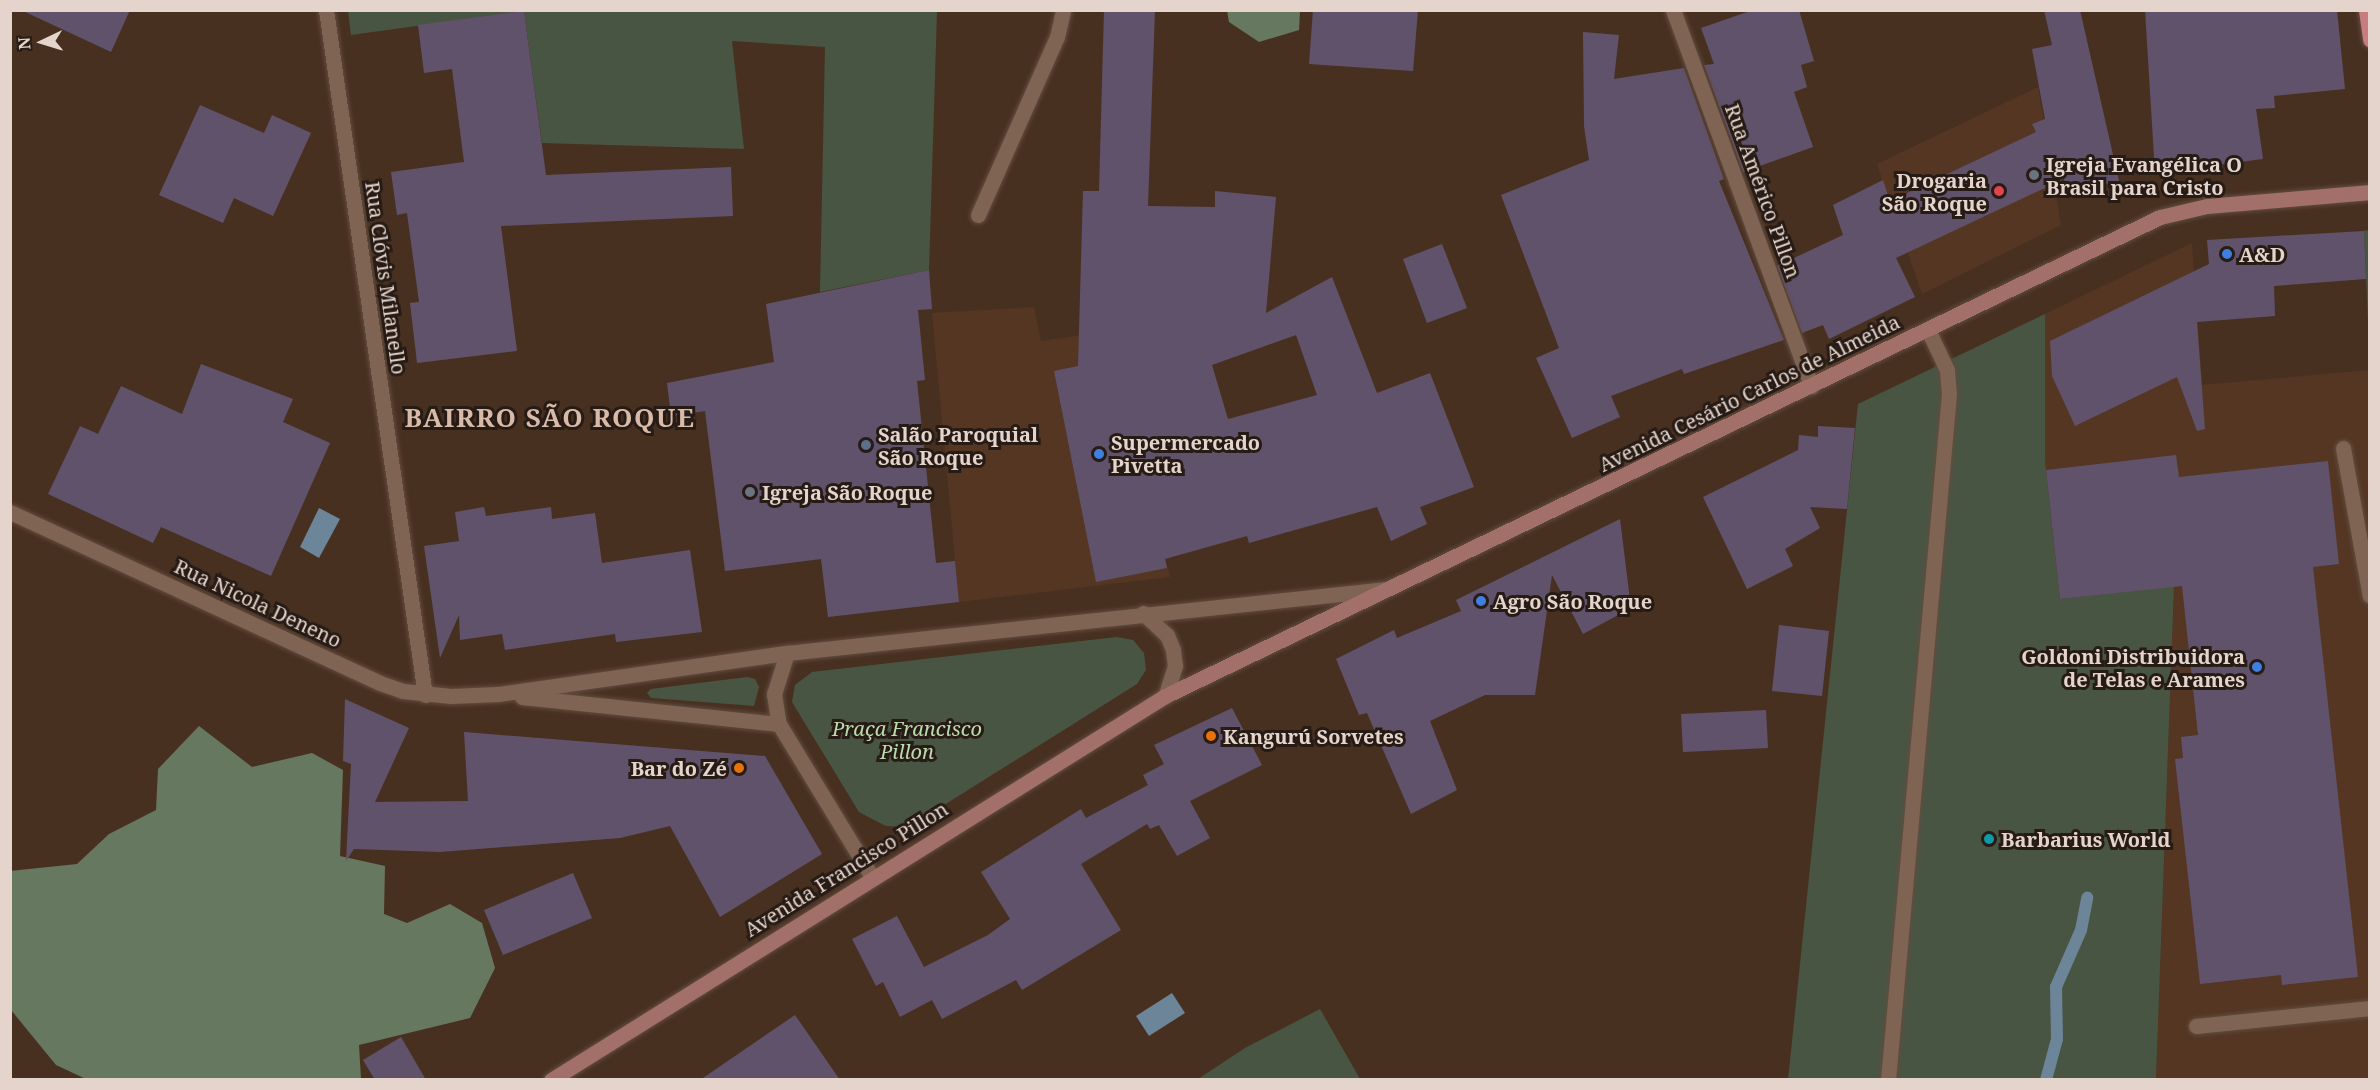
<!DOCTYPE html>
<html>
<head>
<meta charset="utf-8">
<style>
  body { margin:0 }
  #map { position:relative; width:2380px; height:1090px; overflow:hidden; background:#483021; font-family:"Noto Serif",serif }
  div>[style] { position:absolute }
  .built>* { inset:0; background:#543623 }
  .green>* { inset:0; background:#495543 }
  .forest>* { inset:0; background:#677860 }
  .water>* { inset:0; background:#6c8598 }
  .stream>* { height:12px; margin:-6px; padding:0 6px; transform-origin:6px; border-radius:6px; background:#6c8598 }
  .building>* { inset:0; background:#61526b }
  .roads { filter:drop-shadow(0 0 2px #614d3f) drop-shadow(0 0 2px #614d3f) }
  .service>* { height:15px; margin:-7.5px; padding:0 7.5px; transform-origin:7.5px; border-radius:7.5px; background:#7f6454 }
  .minor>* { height:15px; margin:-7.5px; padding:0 7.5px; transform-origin:7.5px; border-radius:7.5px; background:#7f6454 }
  .tertiary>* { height:15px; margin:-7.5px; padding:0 7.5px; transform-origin:7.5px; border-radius:7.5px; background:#7f6454 }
  .secondary>* { height:15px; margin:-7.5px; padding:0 7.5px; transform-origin:7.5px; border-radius:7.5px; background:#a37069 }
  .primary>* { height:15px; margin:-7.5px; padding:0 7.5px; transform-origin:7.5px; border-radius:7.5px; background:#c87c7f }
  .dots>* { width:16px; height:16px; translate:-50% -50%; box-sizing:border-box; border:3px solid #261b15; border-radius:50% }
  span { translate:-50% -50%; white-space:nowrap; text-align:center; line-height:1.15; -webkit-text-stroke:6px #261b15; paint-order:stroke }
  .poi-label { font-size:20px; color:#e4d4cb; font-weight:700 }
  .left { translate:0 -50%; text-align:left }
  .right { translate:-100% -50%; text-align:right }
  .street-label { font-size:20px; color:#e4d4cb }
  .park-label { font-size:20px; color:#bcdcae; font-style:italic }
  .district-label { font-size:26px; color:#d9baa8; font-weight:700; letter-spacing:1.5px }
  .frame { position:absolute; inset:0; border:12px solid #e4d4cb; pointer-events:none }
  .north { position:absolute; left:12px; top:12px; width:60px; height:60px; -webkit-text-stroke:4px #261b15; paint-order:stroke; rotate:266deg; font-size:16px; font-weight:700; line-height:24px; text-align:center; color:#e4d4cb }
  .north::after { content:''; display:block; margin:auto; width:21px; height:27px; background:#e4d4cb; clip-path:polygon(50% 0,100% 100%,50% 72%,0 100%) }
</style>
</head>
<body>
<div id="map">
  <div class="built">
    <i style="clip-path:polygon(2038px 87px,2061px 225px,1922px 294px,1877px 164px)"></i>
    <i style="clip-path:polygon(2192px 243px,2202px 385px,2369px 370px,2369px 1079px,2156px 1079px,2174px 587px,2060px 599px,2045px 461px,2045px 314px)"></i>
    <i style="clip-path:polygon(1034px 307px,1041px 341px,1105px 332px,1170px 577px,959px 602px,932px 313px)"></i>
  </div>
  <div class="green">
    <i style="clip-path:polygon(348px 11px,937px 11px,929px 270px,820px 292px,825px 47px,732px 41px,744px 149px,542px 143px,524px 11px,351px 35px)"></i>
    <i style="clip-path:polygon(2369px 230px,2369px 343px,2364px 231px)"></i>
    <i style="clip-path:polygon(2045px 314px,2045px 461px,2060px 599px,2174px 586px,2156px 1079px,1788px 1080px,1858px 404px)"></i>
    <i style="clip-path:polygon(1117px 637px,1133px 640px,1144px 653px,1146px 670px,1137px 684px,909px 827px,886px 826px,859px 812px,792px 702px,795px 685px,812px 672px)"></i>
    <i style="clip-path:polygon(747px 677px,755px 679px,759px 687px,754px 706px,651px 698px,647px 693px,651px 689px)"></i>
    <i style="clip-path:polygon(1320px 1009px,1360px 1079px,1198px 1079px,1245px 1048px)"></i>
  </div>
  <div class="forest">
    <i style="clip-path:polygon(1227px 11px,1300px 11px,1299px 30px,1259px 42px,1229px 22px)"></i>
    <i style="clip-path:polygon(199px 726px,252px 767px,312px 753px,343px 770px,340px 856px,385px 866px,384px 914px,407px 923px,450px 904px,482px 923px,495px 968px,470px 1018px,359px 1045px,361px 1079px,86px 1079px,56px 1065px,11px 1010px,10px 871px,77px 864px,109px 834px,156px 810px,158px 769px)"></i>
  </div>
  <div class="water">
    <i style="clip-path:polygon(319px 508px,340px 519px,319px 558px,300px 547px)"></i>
    <i style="clip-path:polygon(1172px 993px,1185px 1013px,1149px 1036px,1136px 1016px)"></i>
  </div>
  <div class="stream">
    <i style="left:2046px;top:1080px;width:42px;rotate:-75deg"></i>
    <i style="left:2057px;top:1039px;width:52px;rotate:-91.1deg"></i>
    <i style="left:2056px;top:987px;width:62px;rotate:-66.3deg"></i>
    <i style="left:2081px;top:930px;width:33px;rotate:-79deg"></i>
  </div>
  <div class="building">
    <i style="clip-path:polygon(21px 10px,130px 10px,111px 52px)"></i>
    <i style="clip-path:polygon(evenodd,1104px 10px,1155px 10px,1148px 206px,1215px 207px,1215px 191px,1276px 197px,1266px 313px,1332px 277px,1377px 393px,1430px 373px,1474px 487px,1420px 507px,1427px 524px,1391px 541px,1377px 507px,1249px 543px,1247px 536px,1165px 559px,1167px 568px,1096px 582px,1054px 371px,1078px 366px,1083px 191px,1099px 191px,1104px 10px,1296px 335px,1317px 395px,1228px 419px,1212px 365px,1296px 335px)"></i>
    <i style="clip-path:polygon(1313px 10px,1418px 10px,1413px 71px,1309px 64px)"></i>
    <i style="clip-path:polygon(1753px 10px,1799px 10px,1814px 61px,1801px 65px,1807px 87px,1794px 92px,1813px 147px,1743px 172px,1704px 65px,1714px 64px,1701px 28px)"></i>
    <i style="clip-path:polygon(2044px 10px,2080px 10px,2119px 181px,2067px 193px,2064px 179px,1896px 258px,1915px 297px,1829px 339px,1823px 325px,1802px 333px,1777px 266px,1843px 235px,1833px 205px,1883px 180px,1890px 201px,2036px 132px,2032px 124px,2045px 119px,2032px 49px,2052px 45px)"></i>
    <i style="clip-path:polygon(2145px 10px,2337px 10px,2345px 89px,2274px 96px,2275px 108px,2256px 109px,2263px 159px,2155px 173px)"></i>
    <i style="clip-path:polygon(524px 11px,546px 175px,731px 167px,733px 216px,501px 226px,517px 351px,417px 363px,410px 303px,419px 302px,407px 213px,397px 215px,391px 172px,464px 162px,452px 69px,424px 73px,418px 25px)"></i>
    <i style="clip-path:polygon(1583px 32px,1619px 35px,1614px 79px,1684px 68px,1724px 179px,1719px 181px,1784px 340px,1684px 374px,1682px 369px,1611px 396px,1620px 417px,1572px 438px,1536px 358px,1559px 348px,1501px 195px,1589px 160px,1584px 126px)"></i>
    <i style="clip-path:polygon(200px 105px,264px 133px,272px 115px,311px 133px,273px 216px,234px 198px,223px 223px,159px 195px)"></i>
    <i style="clip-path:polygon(2364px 231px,2366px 279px,2274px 286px,2275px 316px,2197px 322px,2205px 429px,2197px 431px,2177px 377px,2075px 426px,2052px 376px,2050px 341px,2209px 264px,2207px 240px)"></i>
    <i style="clip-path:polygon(1442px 244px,1467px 308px,1427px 323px,1403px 259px)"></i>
    <i style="clip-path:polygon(929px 270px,932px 309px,918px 310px,925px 380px,917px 381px,936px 563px,955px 561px,959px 602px,828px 617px,821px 559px,725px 571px,705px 411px,671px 416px,667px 383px,774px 362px,766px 304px)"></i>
    <i style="clip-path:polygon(201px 364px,293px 399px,283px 422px,330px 443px,271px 576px,161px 527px,153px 543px,48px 494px,80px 426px,98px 434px,121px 386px,182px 414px)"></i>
    <i style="clip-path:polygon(1818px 426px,1855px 428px,1847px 509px,1810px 507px,1820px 528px,1785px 549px,1793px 566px,1747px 589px,1703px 497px,1798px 450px,1799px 435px,1818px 437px)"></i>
    <i style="clip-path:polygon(2176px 455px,2179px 477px,2328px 461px,2339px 564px,2313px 567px,2358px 977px,2282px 985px,2281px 975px,2200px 984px,2175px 759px,2183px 758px,2181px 737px,2198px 735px,2182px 586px,2060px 599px,2046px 470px)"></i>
    <i style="clip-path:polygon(484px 507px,486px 516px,551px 507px,552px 519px,595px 513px,602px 563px,690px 550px,702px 632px,616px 642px,615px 634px,505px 650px,502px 634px,460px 640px,459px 615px,440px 658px,424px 546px,459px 541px,455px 512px)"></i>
    <i style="clip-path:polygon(1620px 519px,1631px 608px,1583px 634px,1552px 575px,1535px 695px,1485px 695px,1430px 721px,1457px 790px,1411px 814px,1367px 713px,1359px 715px,1336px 659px,1394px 630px,1397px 638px,1461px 611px,1456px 600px)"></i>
    <i style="clip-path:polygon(1779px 625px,1829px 631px,1822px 696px,1772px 691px)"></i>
    <i style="clip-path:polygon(345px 699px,409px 728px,375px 802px,468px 801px,464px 732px,765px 756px,822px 854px,720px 917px,670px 826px,620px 838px,440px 852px,354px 849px,346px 861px,351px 764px,343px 761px)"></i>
    <i style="clip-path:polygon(1232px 708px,1262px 765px,1190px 801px,1210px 838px,1177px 856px,1159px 825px,1150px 829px,1147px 824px,1081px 864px,1121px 930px,1022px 990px,1016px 980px,942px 1019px,932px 1000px,900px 1017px,883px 982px,876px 986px,852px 939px,897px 916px,924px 967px,988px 935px,1010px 919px,981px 872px,1081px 809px,1086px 818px,1148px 785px,1143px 775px,1164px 764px,1154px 745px)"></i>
    <i style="clip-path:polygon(1766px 710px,1768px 748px,1683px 752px,1681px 714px)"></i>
    <i style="clip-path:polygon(573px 873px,592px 918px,503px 955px,484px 910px)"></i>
    <i style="clip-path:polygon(795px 1015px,840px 1080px,700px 1080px)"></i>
    <i style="clip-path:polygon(401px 1037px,426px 1080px,375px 1080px,363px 1060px)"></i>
  </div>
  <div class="roads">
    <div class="service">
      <i style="left:978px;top:215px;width:195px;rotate:-66.1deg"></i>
      <i style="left:1057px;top:37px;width:28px;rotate:-77deg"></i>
      <i style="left:2343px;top:448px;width:150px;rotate:79.7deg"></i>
      <i style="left:2196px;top:1026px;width:175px;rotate:-5.9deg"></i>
      <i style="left:1888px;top:1080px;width:689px;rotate:-84.92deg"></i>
      <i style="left:1949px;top:394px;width:24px;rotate:-95deg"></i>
      <i style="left:1947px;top:370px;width:44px;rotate:-115.4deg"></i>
    </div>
    <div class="minor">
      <i style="left:326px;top:10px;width:692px;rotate:81.78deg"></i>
      <i style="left:1673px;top:10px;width:401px;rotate:69.8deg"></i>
    </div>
    <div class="tertiary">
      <i style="left:10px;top:512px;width:408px;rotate:24.8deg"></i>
      <i style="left:380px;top:683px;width:24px;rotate:19deg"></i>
      <i style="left:403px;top:691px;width:48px;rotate:5.9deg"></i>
      <i style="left:451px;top:696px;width:47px;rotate:-2.4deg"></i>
      <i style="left:498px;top:694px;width:292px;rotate:-8.1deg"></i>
      <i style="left:787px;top:653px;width:603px;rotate:-6.09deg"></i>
      <i style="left:1143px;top:613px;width:33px;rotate:43deg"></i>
      <i style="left:1167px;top:635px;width:16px;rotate:68deg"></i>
      <i style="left:1173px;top:650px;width:16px;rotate:83deg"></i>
      <i style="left:1175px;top:666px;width:32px;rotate:108deg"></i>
      <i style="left:787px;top:653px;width:43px;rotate:107.6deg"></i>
      <i style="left:774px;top:694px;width:30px;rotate:81deg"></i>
      <i style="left:779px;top:724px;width:179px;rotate:58.7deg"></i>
      <i style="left:522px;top:697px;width:258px;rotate:6deg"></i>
    </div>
    <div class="secondary">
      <i style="left:551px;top:1080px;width:724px;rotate:-32.02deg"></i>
      <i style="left:1165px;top:696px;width:1104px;rotate:-25.71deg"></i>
      <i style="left:2160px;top:217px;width:48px;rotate:-13.2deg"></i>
      <i style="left:2207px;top:206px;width:164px;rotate:-4.9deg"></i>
    </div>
    <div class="primary">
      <i style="left:2366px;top:10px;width:30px;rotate:82deg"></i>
    </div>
  </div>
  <div class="dots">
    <i style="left:2034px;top:175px;background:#6b7280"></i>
    <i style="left:1999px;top:191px;background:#e0444e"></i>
    <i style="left:2227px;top:254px;background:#3f7fe0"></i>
    <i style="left:866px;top:445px;background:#5c6f8a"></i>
    <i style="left:1099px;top:454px;background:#3f7fe0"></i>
    <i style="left:750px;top:492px;background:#6b7280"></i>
    <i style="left:1481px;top:601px;background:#3f7fe0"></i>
    <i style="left:2257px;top:667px;background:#3f7fe0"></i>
    <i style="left:1211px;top:736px;background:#e8710a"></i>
    <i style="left:739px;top:768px;background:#e8710a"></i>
    <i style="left:1989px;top:839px;background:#0f9aa8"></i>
  </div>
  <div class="poi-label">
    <span class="left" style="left:2046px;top:176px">Igreja Evangélica O<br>Brasil para Cristo</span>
    <span class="right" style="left:1987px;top:192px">Drogaria<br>São Roque</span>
    <span class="left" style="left:2239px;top:254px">A&amp;D</span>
    <span class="left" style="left:878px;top:446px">Salão Paroquial<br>São Roque</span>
    <span class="left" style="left:1111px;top:454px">Supermercado<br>Pivetta</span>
    <span class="left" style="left:762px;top:492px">Igreja São Roque</span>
    <span class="left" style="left:1493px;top:601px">Agro São Roque</span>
    <span class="right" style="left:2245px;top:668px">Goldoni Distribuidora<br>de Telas e Arames</span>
    <span class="left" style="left:1223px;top:736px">Kangurú Sorvetes</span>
    <span class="right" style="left:727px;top:768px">Bar do Zé</span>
    <span class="left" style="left:2001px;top:839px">Barbarius World</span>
  </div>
  <div class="street-label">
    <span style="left:1763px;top:191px;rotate:70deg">Rua Américo Pillon</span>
    <span style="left:386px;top:278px;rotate:82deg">Rua Clóvis Milanello</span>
    <span style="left:1749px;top:393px;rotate:-26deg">Avenida Cesário Carlos de Almeida</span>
    <span style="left:258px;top:603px;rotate:25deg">Rua Nicola Deneno</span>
    <span style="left:846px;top:869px;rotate:-32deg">Avenida Francisco Pillon</span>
  </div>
  <div class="park-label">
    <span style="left:907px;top:740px">Praça Francisco<br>Pillon</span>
  </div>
  <div class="district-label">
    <span style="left:550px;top:418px">BAIRRO SÃO ROQUE</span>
  </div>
  <div class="frame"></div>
  <div class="north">N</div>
</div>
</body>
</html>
